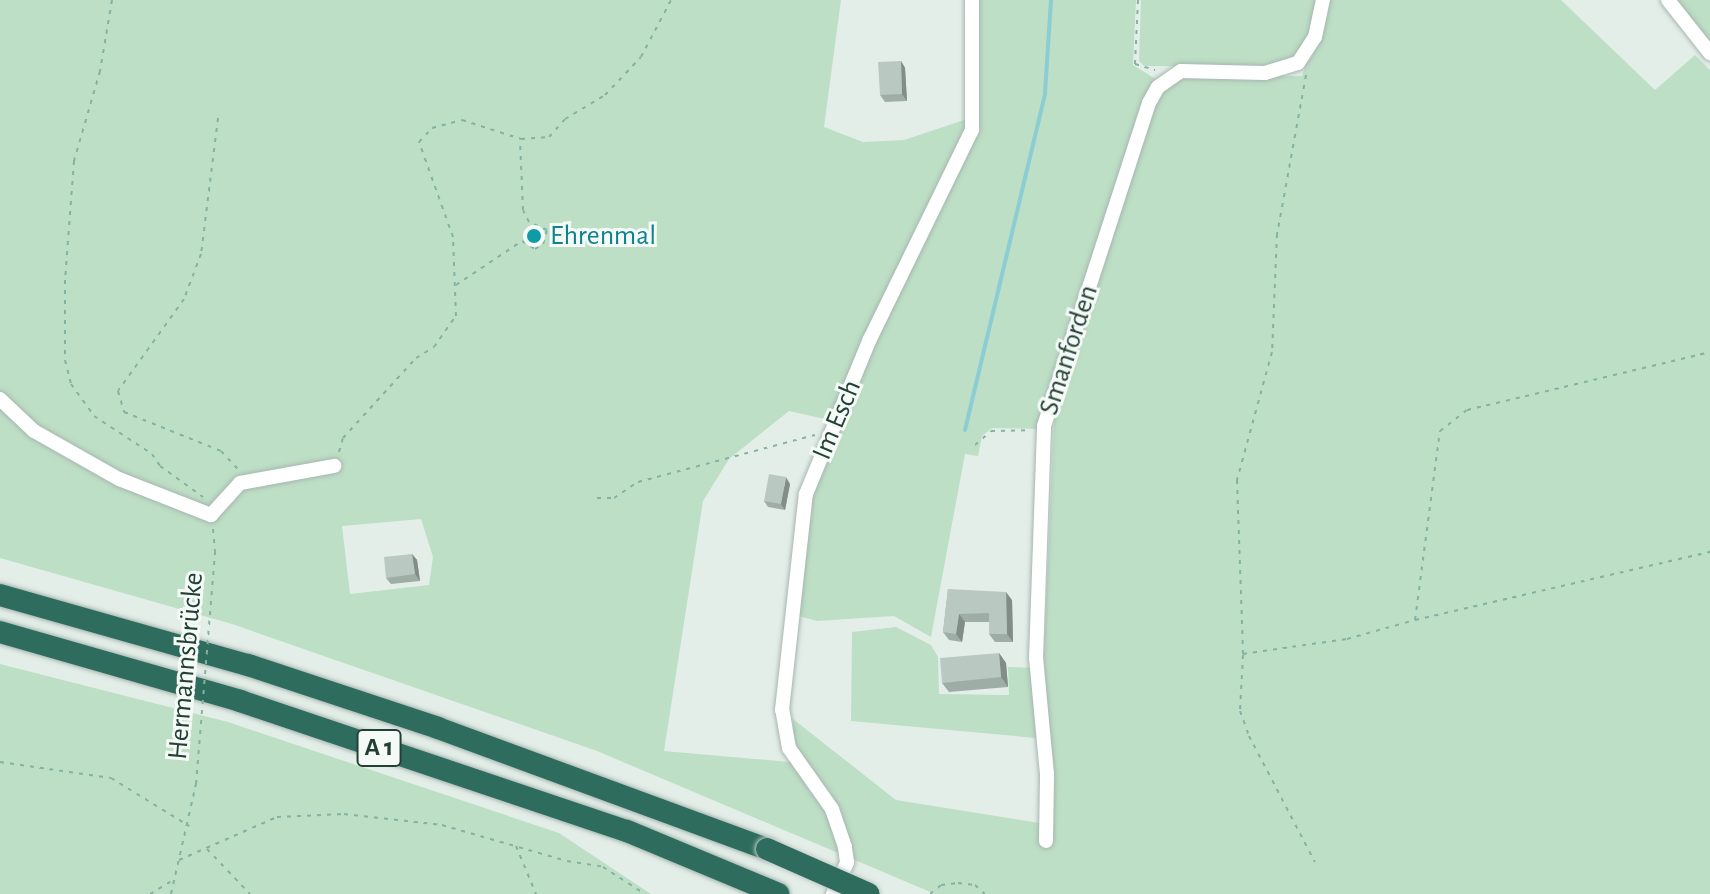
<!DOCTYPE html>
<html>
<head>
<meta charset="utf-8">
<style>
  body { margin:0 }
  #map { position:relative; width:1710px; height:894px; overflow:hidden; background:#e4eee9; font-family:"Alegreya Sans",sans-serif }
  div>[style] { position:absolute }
  .green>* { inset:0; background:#bddfc5 }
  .stream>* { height:4px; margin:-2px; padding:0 2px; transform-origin:2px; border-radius:2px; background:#8cccd3 }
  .path>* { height:2px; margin-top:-1px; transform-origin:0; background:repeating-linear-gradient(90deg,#84b2a2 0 4px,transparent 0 10px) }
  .roads { filter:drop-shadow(0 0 2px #a6b6b0) drop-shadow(0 0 2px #a6b6b0) }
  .minor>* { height:14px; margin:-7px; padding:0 7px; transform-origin:7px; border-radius:7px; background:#fff }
  .highway>* { height:22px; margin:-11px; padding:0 11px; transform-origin:11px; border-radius:11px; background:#2e6d5d }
  .path-bridge>* { height:2px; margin-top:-1px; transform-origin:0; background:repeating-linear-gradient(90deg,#84b2a2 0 4px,transparent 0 10px) }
  .bridges { filter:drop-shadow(0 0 2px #c1cac7) drop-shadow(0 0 2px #c1cac7) }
  .highway-bridge>* { height:22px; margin:-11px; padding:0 11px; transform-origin:11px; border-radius:11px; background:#2e6d5d }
  .wall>* { inset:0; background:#9fada7 }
  .shaded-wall>* { inset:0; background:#828d88 }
  .building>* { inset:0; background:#b9c9c2 }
  .dots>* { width:22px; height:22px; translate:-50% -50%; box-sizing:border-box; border:4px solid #f5faf7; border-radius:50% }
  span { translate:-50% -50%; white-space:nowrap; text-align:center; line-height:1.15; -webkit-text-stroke:6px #f5faf7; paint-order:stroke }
  .shield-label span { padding:2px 6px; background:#f5faf7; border:2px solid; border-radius:6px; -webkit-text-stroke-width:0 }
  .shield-label { font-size:26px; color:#234037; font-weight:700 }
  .culture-label { font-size:28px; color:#0d838f }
  .left { translate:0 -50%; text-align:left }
  .street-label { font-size:28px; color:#234037 }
</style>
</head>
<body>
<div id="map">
  <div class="green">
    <i style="clip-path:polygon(evenodd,0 0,841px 0,824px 127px,863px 142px,904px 140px,970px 118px,877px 312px,834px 421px,789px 411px,729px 459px,703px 501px,664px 751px,789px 762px,793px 719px,896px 800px,1052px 825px,1044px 655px,1054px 421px,1154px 100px,1183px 76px,1302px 76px,1327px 0,1561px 0,1655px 90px,1695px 55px,1710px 70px,1710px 894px,935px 894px,597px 751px,232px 624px,0 558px,0 0,421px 519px,433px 557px,429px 585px,350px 594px,342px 526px,421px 519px)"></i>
    <i style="clip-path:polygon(975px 0,1136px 0,1133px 65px,1159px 81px,1040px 429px,992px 428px,982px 436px,978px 456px,965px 454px,931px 637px,894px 616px,817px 621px,795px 615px,808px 495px,872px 342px,975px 132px)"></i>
    <i style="clip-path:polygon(1141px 0,1318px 0,1309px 42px,1300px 53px,1278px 65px,1258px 67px,1144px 66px,1139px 61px)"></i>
    <i style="clip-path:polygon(1677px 0,1710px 0,1710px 42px,1698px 27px)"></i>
    <i style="clip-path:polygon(896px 627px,931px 645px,938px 657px,939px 694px,1009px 695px,1008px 667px,1035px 668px,1036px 738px,851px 721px,852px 632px)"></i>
    <i style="clip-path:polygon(0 664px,228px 722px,559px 833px,651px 894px,0 894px)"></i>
  </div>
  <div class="stream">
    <i style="left:965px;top:430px;width:346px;rotate:-76.6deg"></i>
    <i style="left:1045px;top:93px;width:93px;rotate:-86.3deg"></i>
  </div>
  <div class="path">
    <i style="left:112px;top:0;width:72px;rotate:99.6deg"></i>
    <i style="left:100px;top:71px;width:94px;rotate:106.1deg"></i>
    <i style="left:74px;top:161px;width:119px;rotate:94.3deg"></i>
    <i style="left:65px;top:280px;width:80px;rotate:90deg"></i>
    <i style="left:65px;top:360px;width:25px;rotate:76deg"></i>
    <i style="left:71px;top:384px;width:39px;rotate:54deg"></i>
    <i style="left:94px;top:416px;width:69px;rotate:33.2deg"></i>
    <i style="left:152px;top:454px;width:14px;rotate:56deg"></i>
    <i style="left:160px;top:466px;width:53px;rotate:35.8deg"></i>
    <i style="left:1138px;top:0;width:64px;rotate:92.7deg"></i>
    <i style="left:1135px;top:64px;width:21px;rotate:17deg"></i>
    <i style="left:1306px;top:75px;width:162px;rotate:100.3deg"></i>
    <i style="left:1277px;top:234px;width:118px;rotate:92.4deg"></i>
    <i style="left:1272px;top:352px;width:133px;rotate:105.3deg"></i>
    <i style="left:1237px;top:480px;width:174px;rotate:88deg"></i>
    <i style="left:1243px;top:654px;width:105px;rotate:-8.2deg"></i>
    <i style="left:1347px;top:639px;width:71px;rotate:-15.6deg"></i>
    <i style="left:1415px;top:620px;width:191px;rotate:-82.5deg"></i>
    <i style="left:1440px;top:431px;width:34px;rotate:-38deg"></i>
    <i style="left:1467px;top:410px;width:250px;rotate:-13.4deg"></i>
    <i style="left:218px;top:118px;width:137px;rotate:97.1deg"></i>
    <i style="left:201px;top:254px;width:48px;rotate:110.7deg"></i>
    <i style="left:184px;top:299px;width:113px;rotate:125.7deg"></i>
    <i style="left:118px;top:391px;width:22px;rotate:74deg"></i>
    <i style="left:124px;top:412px;width:105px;rotate:21.9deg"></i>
    <i style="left:221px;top:451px;width:26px;rotate:47deg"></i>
    <i style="left:456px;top:285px;width:79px;rotate:-33.7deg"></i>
    <i style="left:522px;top:241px;width:15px;rotate:32deg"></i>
    <i style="left:535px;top:249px;width:9px;rotate:-32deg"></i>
    <i style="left:543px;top:244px;width:15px;rotate:-74deg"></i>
    <i style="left:547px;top:230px;width:20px;rotate:-156deg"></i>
    <i style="left:529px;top:222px;width:13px;rotate:-117deg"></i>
    <i style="left:523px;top:210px;width:70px;rotate:-92.5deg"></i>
    <i style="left:975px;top:445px;width:21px;rotate:-41deg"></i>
    <i style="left:991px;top:431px;width:39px;rotate:-1deg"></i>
    <i style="left:339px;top:452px;width:15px;rotate:-74deg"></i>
    <i style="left:343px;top:438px;width:108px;rotate:-47.6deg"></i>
    <i style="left:416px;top:358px;width:21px;rotate:-31deg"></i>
    <i style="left:434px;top:347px;width:38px;rotate:-55deg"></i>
    <i style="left:456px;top:316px;width:79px;rotate:-92.2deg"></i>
    <i style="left:453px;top:237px;width:101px;rotate:-109.7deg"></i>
    <i style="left:419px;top:142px;width:19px;rotate:-47deg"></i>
    <i style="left:432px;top:128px;width:31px;rotate:-15deg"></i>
    <i style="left:462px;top:120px;width:62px;rotate:17.9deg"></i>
    <i style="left:521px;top:139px;width:28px;rotate:-4deg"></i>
    <i style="left:549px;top:137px;width:24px;rotate:-48deg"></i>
    <i style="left:565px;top:119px;width:47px;rotate:-31deg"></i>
    <i style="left:605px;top:95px;width:52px;rotate:-46.5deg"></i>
    <i style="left:641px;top:57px;width:64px;rotate:-62.2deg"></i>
    <i style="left:597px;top:498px;width:17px"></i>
    <i style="left:614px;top:498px;width:29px;rotate:-34deg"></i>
    <i style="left:638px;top:482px;width:183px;rotate:-14.9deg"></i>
    <i style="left:213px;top:529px;width:22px;rotate:85deg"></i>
    <i style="left:1415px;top:620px;width:303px;rotate:-13deg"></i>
    <i style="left:1243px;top:655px;width:56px;rotate:93.1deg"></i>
    <i style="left:1240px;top:711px;width:27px;rotate:70deg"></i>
    <i style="left:1249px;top:736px;width:142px;rotate:62.4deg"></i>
    <i style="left:0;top:762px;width:112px;rotate:8.2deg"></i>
    <i style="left:111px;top:778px;width:92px;rotate:31.6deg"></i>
    <i style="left:516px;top:846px;width:52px;rotate:67.4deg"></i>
    <i style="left:207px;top:849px;width:62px;rotate:46.3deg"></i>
    <i style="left:179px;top:860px;width:107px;rotate:-23.7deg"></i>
    <i style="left:277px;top:817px;width:67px;rotate:-2.6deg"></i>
    <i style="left:344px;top:814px;width:99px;rotate:6.4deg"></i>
    <i style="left:442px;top:825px;width:130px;rotate:16.1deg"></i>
    <i style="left:567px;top:861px;width:36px;rotate:9deg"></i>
    <i style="left:603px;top:867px;width:50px;rotate:32.7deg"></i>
    <i style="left:150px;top:894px;width:26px;rotate:-31deg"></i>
    <i style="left:171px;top:894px;width:113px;rotate:-77.2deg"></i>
    <i style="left:930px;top:894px;width:14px;rotate:-39deg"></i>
    <i style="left:941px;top:885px;width:17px;rotate:-7deg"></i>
    <i style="left:958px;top:883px;width:17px;rotate:7deg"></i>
    <i style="left:975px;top:885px;width:13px;rotate:42deg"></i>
  </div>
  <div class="roads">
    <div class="minor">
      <i style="left:1668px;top:0;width:68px;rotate:51.6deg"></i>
      <i style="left:0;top:399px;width:47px;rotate:43.3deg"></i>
      <i style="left:34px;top:431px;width:98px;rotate:29.5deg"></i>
      <i style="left:119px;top:479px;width:99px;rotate:21.4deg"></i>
      <i style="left:211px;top:515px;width:43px;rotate:-47.8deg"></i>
      <i style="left:240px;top:483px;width:96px;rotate:-10.3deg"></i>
      <i style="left:1046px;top:841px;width:67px;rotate:-89.1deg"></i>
      <i style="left:1047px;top:774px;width:117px;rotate:-95.4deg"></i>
      <i style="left:1036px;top:658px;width:232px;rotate:-88deg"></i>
      <i style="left:1044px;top:426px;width:340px;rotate:-72deg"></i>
      <i style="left:1149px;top:103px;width:18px;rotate:-61deg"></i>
      <i style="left:1158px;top:87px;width:28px;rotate:-35deg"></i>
      <i style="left:1181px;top:71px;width:84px;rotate:1.4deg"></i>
      <i style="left:1265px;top:73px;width:34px;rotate:-17deg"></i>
      <i style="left:1298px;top:63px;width:31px;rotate:-57deg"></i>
      <i style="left:1315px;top:37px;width:38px;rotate:-78deg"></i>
      <i style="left:833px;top:894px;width:35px;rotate:-66deg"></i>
      <i style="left:847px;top:862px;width:15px;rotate:-98deg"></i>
      <i style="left:845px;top:847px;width:40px;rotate:-108.9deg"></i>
      <i style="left:832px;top:809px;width:75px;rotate:-125.2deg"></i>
      <i style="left:789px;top:748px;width:39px;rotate:-100deg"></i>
      <i style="left:782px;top:710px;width:217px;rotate:-83.7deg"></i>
      <i style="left:806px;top:494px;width:168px;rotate:-67.6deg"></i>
      <i style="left:870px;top:339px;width:233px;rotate:-64deg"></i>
      <i style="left:972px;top:130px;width:130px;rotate:-90deg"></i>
    </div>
    <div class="highway">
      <i style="left:0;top:595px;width:258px;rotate:15.8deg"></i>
      <i style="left:248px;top:665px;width:200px;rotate:18.3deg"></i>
      <i style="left:438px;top:728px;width:351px;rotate:20.2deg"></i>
      <i style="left:0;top:632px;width:250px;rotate:16deg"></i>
      <i style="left:240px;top:701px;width:408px;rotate:18.6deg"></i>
      <i style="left:627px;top:831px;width:164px;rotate:22.6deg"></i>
    </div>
  </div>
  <div class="path-bridge">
    <i style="left:196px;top:784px;width:234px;rotate:-85.3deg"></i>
  </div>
  <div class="bridges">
    <div class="highway-bridge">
      <i style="left:767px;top:849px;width:111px;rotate:23.8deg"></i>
    </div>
  </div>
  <div class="wall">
    <i style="clip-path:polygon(901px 61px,905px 68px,907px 101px,885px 102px,880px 95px)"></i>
    <i style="clip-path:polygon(790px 484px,785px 510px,768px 507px,764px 501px)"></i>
    <i style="clip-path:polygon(412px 554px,417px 560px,420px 581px,391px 584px,386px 578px)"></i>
    <i style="clip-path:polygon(948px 589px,1012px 600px,1013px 642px,995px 642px,989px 634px,989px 622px,965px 622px,962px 642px,949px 640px,943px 632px)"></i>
    <i style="clip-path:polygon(999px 653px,1006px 663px,1008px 687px,949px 692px,942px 683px)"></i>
  </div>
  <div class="shaded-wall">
    <i style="clip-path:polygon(901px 61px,905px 68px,907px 101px,902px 94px)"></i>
    <i style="clip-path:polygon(786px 477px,790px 484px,785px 510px,781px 504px)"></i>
    <i style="clip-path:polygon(412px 554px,417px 560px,420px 581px,415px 574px)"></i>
    <i style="clip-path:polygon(1006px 592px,1012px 600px,1013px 642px,1007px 634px)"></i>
    <i style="clip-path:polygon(959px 614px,965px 622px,962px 642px,956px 634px)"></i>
    <i style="clip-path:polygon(999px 653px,1006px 663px,1008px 687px,1001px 677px)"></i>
  </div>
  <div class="building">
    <i style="clip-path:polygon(901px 61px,902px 94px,880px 95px,878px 62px)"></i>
    <i style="clip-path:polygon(769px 474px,786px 477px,781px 504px,764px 501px)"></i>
    <i style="clip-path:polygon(412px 554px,415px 574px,386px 578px,384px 557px)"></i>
    <i style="clip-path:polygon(948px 589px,1006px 592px,1007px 634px,989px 634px,989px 613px,959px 614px,956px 634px,943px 632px)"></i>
    <i style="clip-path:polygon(999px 653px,1001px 677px,942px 683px,940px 658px)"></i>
  </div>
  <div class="dots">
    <i style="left:534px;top:236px;background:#0f9aa8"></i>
  </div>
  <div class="shield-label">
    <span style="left:379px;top:748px">A 1</span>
  </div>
  <div class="culture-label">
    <span class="left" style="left:550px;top:236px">Ehrenmal</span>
  </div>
  <div class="street-label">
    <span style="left:1069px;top:350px;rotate:-72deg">Smanforden</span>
    <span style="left:837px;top:420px;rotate:-67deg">Im Esch</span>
    <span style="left:186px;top:666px;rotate:-85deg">Hermannsbrücke</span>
  </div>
</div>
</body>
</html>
